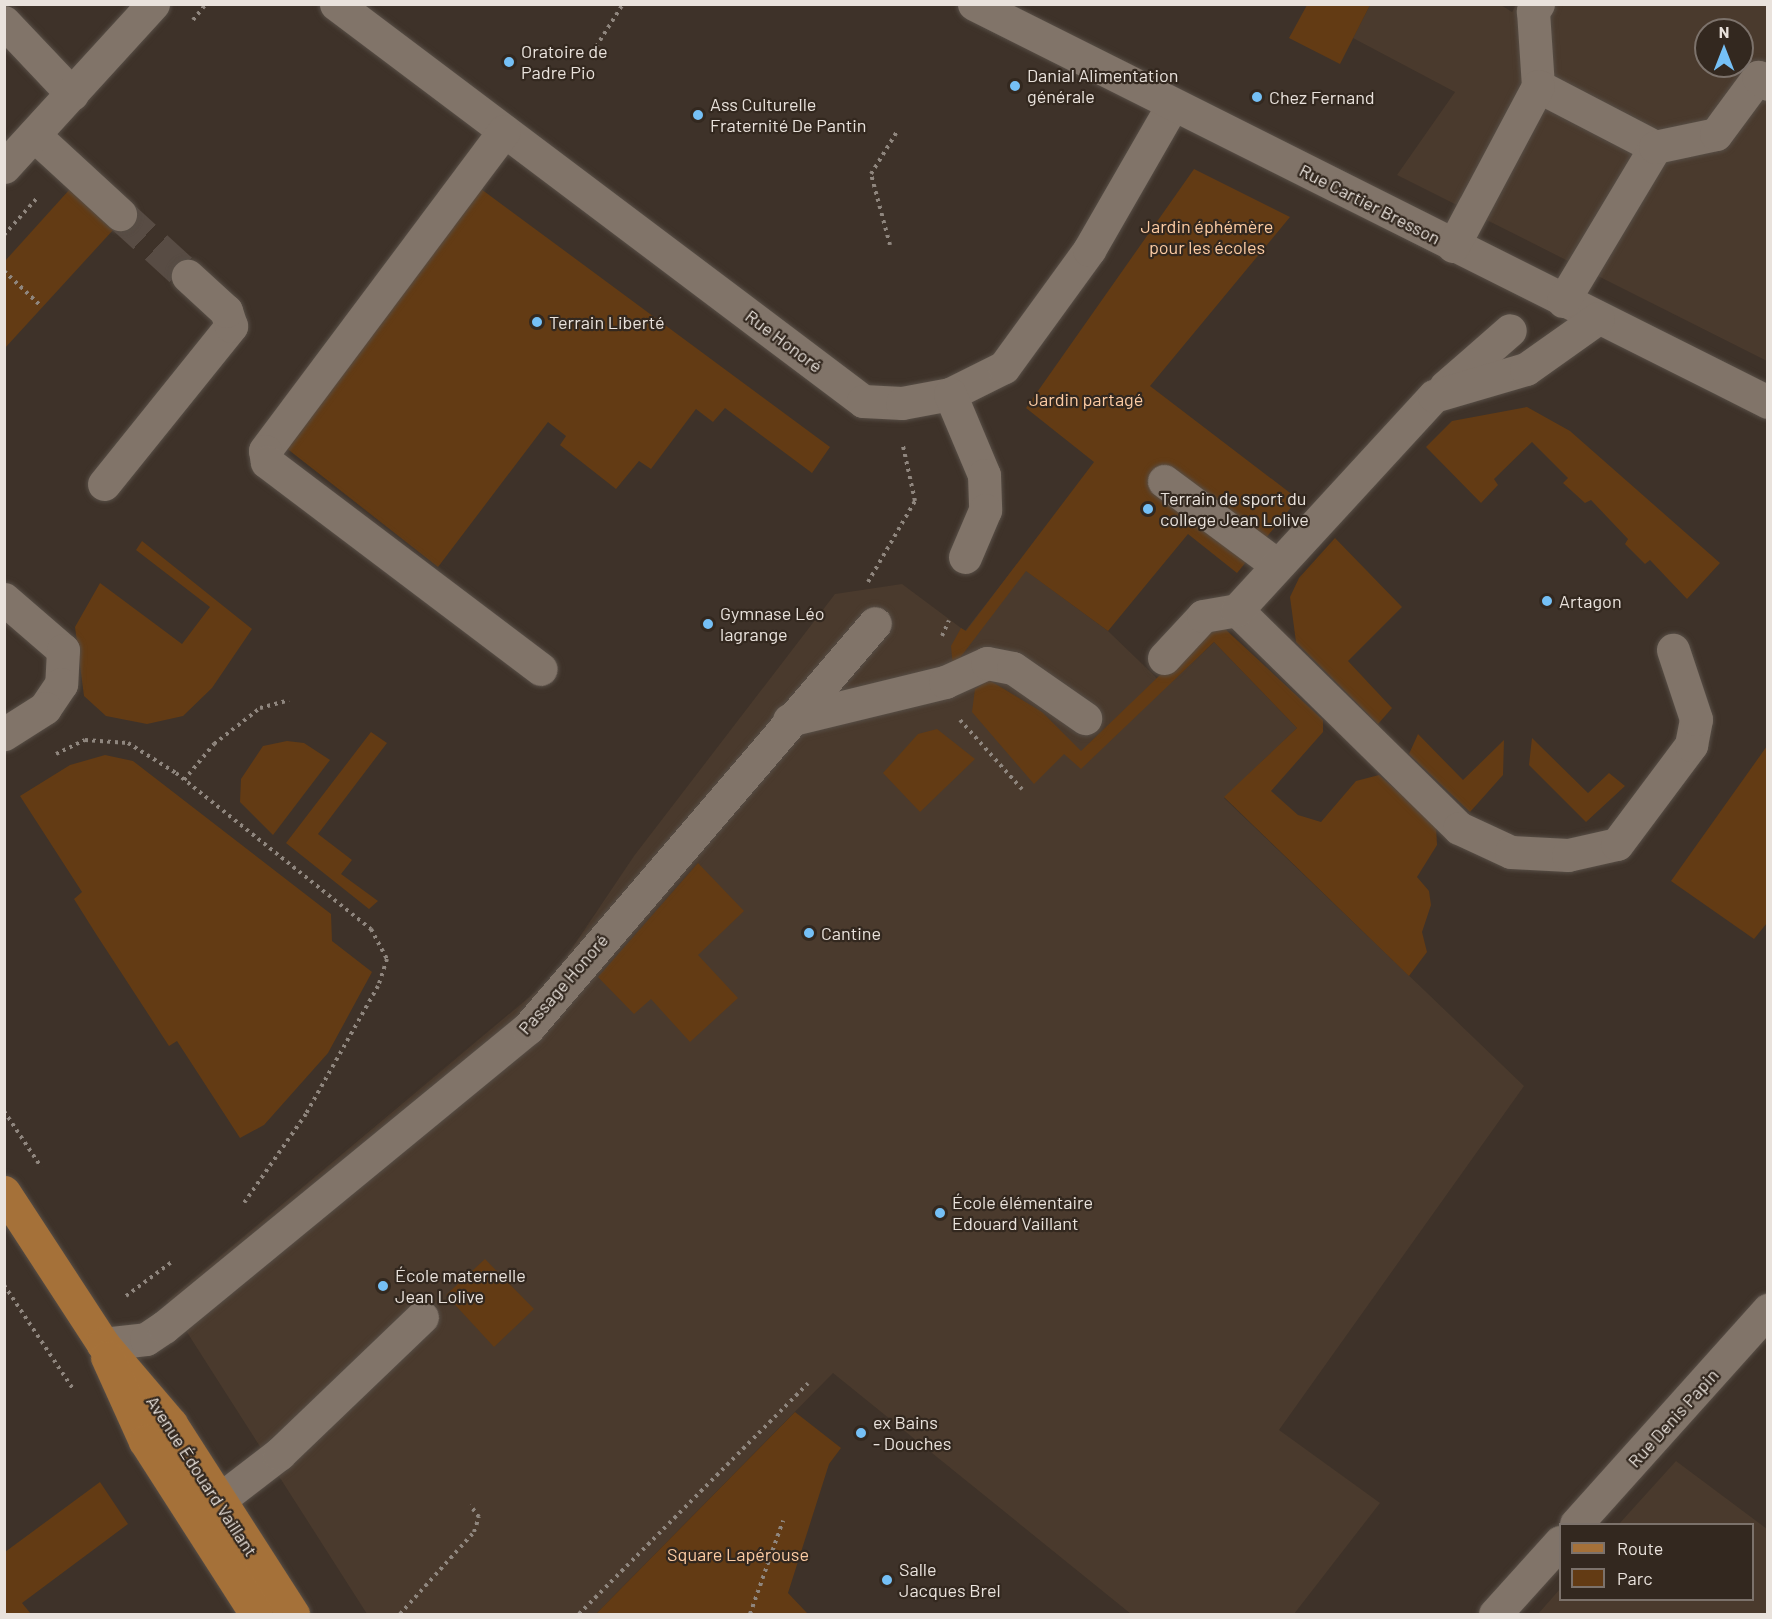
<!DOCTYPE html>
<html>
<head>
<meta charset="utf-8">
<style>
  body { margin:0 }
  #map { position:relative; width:1772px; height:1619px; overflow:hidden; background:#3e3229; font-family:Barlow,sans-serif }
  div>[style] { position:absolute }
  .built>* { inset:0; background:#4a3a2d }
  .green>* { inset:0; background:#633b14 }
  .minor-tunnel>* { height:33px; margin-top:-16.5px; transform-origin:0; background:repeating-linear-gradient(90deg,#584c44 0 33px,transparent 0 49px) }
  .path>* { height:4px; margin-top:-2px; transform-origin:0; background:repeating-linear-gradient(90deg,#8f867e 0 3px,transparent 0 7.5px) }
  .roads { filter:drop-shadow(0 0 2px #574e46) drop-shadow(0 0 2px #574e46) }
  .minor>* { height:33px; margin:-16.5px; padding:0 16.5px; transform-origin:16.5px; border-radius:16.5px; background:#817469 }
  .major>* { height:33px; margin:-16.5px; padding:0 16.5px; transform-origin:16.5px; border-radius:16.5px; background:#a57139 }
  .dots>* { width:16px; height:16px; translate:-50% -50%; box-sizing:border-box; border:3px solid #33281f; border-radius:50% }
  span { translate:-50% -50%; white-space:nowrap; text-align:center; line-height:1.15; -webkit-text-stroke:4.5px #33281f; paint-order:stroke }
  .poi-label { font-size:18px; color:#e9e2dc }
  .left { translate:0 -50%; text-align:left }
  .street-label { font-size:18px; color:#e9e2dc }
  .park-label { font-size:18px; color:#fccba3 }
  .frame { position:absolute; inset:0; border:6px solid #e9e2dc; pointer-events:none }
  .legend { position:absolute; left:1559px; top:1523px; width:195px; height:78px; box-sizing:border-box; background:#33281f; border:2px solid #7c726b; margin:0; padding:8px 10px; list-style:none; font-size:18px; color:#e9e2dc }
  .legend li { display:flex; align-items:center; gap:12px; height:30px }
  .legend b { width:30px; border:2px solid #7c726b }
  .north { position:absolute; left:1694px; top:18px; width:60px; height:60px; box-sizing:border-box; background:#33281f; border:2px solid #7c726b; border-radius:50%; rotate:0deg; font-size:16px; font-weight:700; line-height:24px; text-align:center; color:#e9e2dc }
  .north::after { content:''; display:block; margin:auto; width:21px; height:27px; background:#75c0f6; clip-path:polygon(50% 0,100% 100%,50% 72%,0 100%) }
</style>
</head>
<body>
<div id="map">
  <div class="built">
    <i style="clip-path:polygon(evenodd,1517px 4px,1767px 5px,1767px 361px,1397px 175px,1455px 92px,1353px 38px,1370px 5px,1501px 5px,1512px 12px,1517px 4px,1706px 30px,1742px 30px,1742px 66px,1706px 66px,1706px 30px)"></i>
    <i style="clip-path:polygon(1017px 564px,1108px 631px,1166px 687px,1214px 642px,1297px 728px,1224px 798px,1524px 1086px,1279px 1430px,1380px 1503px,1294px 1614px,1131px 1614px,833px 1373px,596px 1614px,367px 1614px,167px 1301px,552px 978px,634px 856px,835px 594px,902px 584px,965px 631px)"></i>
    <i style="clip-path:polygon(1676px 1461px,1767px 1529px,1767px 1614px,1538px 1614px,1560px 1589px,1560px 1600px,1752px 1600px,1752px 1524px,1619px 1524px)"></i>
  </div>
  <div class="green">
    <i style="clip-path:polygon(1307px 5px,1370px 5px,1340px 64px,1289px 38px)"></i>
    <i style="clip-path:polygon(1194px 169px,1290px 217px,1150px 386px,1298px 499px,1237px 573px,1188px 534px,1108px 631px,1026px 571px,953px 667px,951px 646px,961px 628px,966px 631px,1094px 462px,1026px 408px)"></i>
    <i style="clip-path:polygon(477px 186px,830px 447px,812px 473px,725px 408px,713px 422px,696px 409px,651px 469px,639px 461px,616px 489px,560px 445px,566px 436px,548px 422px,438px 567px,285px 447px)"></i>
    <i style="clip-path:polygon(70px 189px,114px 229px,5px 348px,5px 261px)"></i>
    <i style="clip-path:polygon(1527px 407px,1570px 431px,1720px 563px,1687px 599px,1650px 560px,1645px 564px,1625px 544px,1628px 539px,1591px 500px,1585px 503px,1563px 483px,1568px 478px,1532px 442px,1494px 479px,1498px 485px,1481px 503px,1426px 447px,1452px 421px)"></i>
    <i style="clip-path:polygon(1335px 538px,1402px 607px,1348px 661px,1392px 708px,1378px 724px,1296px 642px,1290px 597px,1299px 578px)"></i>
    <i style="clip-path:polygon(142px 541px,252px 629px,212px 688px,183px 716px,147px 724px,106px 716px,84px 696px,75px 627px,100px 583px,182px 644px,210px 607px,136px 550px)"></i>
    <i style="clip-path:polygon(1210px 627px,1224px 628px,1323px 720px,1323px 732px,1271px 791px,1298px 815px,1321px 822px,1356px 781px,1379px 775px,1436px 825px,1437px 845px,1417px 877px,1429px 891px,1431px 905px,1422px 932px,1427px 952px,1409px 976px,1224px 797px,1297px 728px,1214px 642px,1081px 769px,1064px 754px,1034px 784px,972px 712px,975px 689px,989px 680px,1042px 712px,1081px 751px)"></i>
    <i style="clip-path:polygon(937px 729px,975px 759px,920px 812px,883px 773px,918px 734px)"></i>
    <i style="clip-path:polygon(371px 732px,387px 743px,318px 834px,352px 860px,341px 874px,378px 901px,369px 909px,286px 843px)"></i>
    <i style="clip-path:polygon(1418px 734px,1463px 780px,1504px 740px,1503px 775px,1470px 812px,1409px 754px)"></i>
    <i style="clip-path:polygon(1532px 738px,1588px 793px,1609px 773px,1625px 786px,1586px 822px,1529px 765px)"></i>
    <i style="clip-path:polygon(287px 741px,304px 743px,330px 760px,273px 835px,240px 802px,241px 779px,263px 746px)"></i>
    <i style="clip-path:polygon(1767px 746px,1767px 923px,1754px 939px,1671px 881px)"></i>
    <i style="clip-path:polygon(105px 755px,133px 761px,331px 914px,332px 941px,372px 972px,328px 1053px,264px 1125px,240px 1138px,177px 1041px,169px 1046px,96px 934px,74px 899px,82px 892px,20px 796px,70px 765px)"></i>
    <i style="clip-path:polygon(698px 863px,744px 911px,698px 955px,738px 998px,690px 1042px,651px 999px,634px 1014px,598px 977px)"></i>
    <i style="clip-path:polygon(485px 1259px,534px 1309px,494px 1347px,446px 1295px)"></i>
    <i style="clip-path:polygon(795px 1412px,841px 1448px,829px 1464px,788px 1593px,807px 1613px,596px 1614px)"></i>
    <i style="clip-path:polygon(100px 1482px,128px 1524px,22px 1603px,31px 1614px,5px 1614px,5px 1552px)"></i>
  </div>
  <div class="minor-tunnel">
    <i style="left:120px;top:214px;width:92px;rotate:42.4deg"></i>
  </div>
  <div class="path">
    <i style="left:193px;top:20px;width:21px;rotate:-51deg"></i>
    <i style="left:592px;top:53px;width:58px;rotate:-57.7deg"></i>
    <i style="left:4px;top:235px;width:51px;rotate:-48.2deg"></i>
    <i style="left:890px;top:245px;width:73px;rotate:-105deg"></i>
    <i style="left:871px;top:174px;width:52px;rotate:-58.5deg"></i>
    <i style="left:4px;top:271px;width:52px;rotate:43.5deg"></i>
    <i style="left:868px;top:582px;width:94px;rotate:-59.9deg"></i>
    <i style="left:915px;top:501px;width:56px;rotate:-102.3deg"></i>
    <i style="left:942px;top:636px;width:17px;rotate:-66deg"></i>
    <i style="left:960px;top:720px;width:93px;rotate:48.1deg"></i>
    <i style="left:56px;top:754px;width:32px;rotate:-26deg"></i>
    <i style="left:85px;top:740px;width:43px;rotate:4deg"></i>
    <i style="left:128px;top:743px;width:57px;rotate:32deg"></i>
    <i style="left:176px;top:773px;width:250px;rotate:38.7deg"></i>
    <i style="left:371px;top:929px;width:34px;rotate:62deg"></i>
    <i style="left:387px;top:959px;width:28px;rotate:108deg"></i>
    <i style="left:378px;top:986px;width:147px;rotate:119.4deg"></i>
    <i style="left:306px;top:1114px;width:108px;rotate:124.9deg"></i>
    <i style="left:184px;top:780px;width:47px;rotate:-50.2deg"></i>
    <i style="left:214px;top:744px;width:58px;rotate:-38deg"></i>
    <i style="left:260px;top:708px;width:30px;rotate:-15deg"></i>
    <i style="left:4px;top:1111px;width:67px;rotate:56.5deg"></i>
    <i style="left:4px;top:1285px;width:125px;rotate:56.4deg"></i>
    <i style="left:126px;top:1296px;width:59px;rotate:-36.7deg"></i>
    <i style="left:400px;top:1614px;width:110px;rotate:-47.9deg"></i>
    <i style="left:474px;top:1532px;width:16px;rotate:-72deg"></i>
    <i style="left:479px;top:1517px;width:15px;rotate:-127deg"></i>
    <i style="left:579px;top:1614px;width:325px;rotate:-45.2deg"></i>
    <i style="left:750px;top:1614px;width:99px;rotate:-70.5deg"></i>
  </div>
  <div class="roads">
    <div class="minor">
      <i style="left:336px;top:4px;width:660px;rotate:36.99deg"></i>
      <i style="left:863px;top:401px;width:39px;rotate:3deg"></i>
      <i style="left:902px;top:403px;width:49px;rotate:-10.6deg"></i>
      <i style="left:950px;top:394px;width:60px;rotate:-26.6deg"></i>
      <i style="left:1004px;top:367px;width:145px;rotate:-54deg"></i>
      <i style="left:1089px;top:250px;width:168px;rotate:-60.1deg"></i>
      <i style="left:974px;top:4px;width:888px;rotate:26.62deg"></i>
      <i style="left:1538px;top:4px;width:9px;rotate:126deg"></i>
      <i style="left:1533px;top:11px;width:75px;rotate:86.2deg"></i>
      <i style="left:1538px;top:86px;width:132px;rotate:27.5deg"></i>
      <i style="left:4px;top:22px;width:99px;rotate:46.6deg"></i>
      <i style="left:504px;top:131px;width:399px;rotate:126.8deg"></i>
      <i style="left:265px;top:451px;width:11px;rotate:80deg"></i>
      <i style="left:267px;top:462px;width:343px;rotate:37.1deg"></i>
      <i style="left:34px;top:135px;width:117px;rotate:42.6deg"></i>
      <i style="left:4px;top:167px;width:221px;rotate:-47.6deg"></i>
      <i style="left:1453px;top:246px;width:181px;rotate:-62deg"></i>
      <i style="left:1563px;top:301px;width:179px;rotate:-59.1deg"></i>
      <i style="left:1655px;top:147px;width:62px;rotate:-12deg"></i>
      <i style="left:1716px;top:134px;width:71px;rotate:-53.6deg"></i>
      <i style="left:1758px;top:77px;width:12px;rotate:35deg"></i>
      <i style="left:1445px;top:387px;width:86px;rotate:-41.2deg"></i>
      <i style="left:950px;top:394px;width:88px;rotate:67.2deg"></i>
      <i style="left:984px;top:475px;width:35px;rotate:88deg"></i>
      <i style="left:985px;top:510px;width:51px;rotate:113.1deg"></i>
      <i style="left:1164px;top:481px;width:141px;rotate:36.6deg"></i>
      <i style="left:104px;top:484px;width:203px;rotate:-51.2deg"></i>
      <i style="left:231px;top:326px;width:16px;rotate:-108deg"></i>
      <i style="left:226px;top:311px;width:52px;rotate:-137.4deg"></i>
      <i style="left:4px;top:599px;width:78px;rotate:40.8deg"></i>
      <i style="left:63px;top:650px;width:34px;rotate:93deg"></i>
      <i style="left:61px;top:684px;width:29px;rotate:124deg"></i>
      <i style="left:45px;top:708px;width:49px;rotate:147.6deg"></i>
      <i style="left:1237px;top:610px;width:311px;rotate:44.5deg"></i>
      <i style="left:1459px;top:828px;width:57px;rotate:24.8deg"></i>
      <i style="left:1511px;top:852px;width:57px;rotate:3deg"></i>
      <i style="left:1568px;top:855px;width:50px;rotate:-12.7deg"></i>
      <i style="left:1617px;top:844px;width:124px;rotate:-53.2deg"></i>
      <i style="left:1691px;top:745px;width:26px;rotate:-79deg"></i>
      <i style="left:1696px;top:719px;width:73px;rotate:-108.4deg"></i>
      <i style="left:1164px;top:658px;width:57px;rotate:-47.1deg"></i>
      <i style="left:1203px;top:616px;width:35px;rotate:-10deg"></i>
      <i style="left:1237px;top:610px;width:291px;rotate:-47.4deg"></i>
      <i style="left:1434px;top:396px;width:96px;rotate:-16.4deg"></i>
      <i style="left:1526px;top:369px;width:88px;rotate:-35.3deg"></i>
      <i style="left:789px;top:720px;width:161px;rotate:-13.7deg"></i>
      <i style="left:945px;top:682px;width:46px;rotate:-24.3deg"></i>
      <i style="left:987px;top:663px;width:26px;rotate:11deg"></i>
      <i style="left:1013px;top:668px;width:88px;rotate:34.8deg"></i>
      <i style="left:103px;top:1344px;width:43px;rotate:-6.6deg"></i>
      <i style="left:146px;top:1339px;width:22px;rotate:-34deg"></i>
      <i style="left:164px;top:1327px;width:471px;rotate:-39.4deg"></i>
      <i style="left:528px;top:1028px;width:533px;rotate:-49.41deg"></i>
      <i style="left:219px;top:1500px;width:76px;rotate:-37.5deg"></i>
      <i style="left:279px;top:1454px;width:198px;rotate:-43.8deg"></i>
      <i style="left:1576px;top:1524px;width:288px;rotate:-48.1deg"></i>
      <i style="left:1495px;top:1614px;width:97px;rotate:-47.9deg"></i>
    </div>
    <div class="major">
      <i style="left:4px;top:1192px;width:181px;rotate:56.9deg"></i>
      <i style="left:103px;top:1344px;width:105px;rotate:49.6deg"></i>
      <i style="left:171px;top:1424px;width:226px;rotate:57.3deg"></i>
      <i style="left:107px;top:1357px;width:92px;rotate:65.7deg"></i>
      <i style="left:145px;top:1441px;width:206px;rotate:57.3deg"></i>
    </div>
  </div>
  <div class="dots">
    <i style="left:509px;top:62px;background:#75c0f6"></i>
    <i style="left:1015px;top:86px;background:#75c0f6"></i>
    <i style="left:1257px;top:97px;background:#75c0f6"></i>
    <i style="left:698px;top:115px;background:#75c0f6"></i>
    <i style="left:537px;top:322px;background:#75c0f6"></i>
    <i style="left:1148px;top:509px;background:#75c0f6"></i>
    <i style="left:1547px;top:601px;background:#75c0f6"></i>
    <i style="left:708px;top:624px;background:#75c0f6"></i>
    <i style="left:809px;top:933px;background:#75c0f6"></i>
    <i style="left:940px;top:1213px;background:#75c0f6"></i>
    <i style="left:383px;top:1286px;background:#75c0f6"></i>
    <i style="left:861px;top:1433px;background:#75c0f6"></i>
    <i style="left:887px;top:1580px;background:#75c0f6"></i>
  </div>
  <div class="poi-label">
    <span class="left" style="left:521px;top:62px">Oratoire de<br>Padre Pio</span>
    <span class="left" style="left:1027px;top:86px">Danial Alimentation<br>générale</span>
    <span class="left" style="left:1269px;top:97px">Chez Fernand</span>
    <span class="left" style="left:710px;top:115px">Ass Culturelle<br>Fraternité De Pantin</span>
    <span class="left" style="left:549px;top:322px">Terrain Liberté</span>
    <span class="left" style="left:1160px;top:509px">Terrain de sport du<br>college Jean Lolive</span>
    <span class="left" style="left:1559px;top:601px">Artagon</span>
    <span class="left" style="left:720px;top:624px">Gymnase Léo<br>lagrange</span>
    <span class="left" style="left:821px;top:933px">Cantine</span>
    <span class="left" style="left:952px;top:1213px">École élémentaire<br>Edouard Vaillant</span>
    <span class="left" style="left:395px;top:1286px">École maternelle<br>Jean Lolive</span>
    <span class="left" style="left:873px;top:1433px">ex Bains<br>- Douches</span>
    <span class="left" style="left:899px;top:1580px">Salle<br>Jacques Brel</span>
  </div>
  <div class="street-label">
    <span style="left:1370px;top:204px;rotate:27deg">Rue Cartier Bresson</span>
    <span style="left:784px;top:341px;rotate:37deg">Rue Honoré</span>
    <span style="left:563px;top:984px;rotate:-49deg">Passage Honoré</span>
    <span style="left:1673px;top:1418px;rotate:-48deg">Rue Denis Papin</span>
    <span style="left:202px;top:1476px;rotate:57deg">Avenue Édouard Vaillant</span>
  </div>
  <div class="park-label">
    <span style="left:1207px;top:237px">Jardin éphémère<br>pour les écoles</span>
    <span style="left:1086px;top:399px">Jardin partagé</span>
    <span style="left:738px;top:1554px">Square Lapérouse</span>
  </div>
  <div class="frame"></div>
  <ul class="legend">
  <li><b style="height:8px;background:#a57139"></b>Route</li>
  <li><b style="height:16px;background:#633b14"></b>Parc</li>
  </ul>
  <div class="north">N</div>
</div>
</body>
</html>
